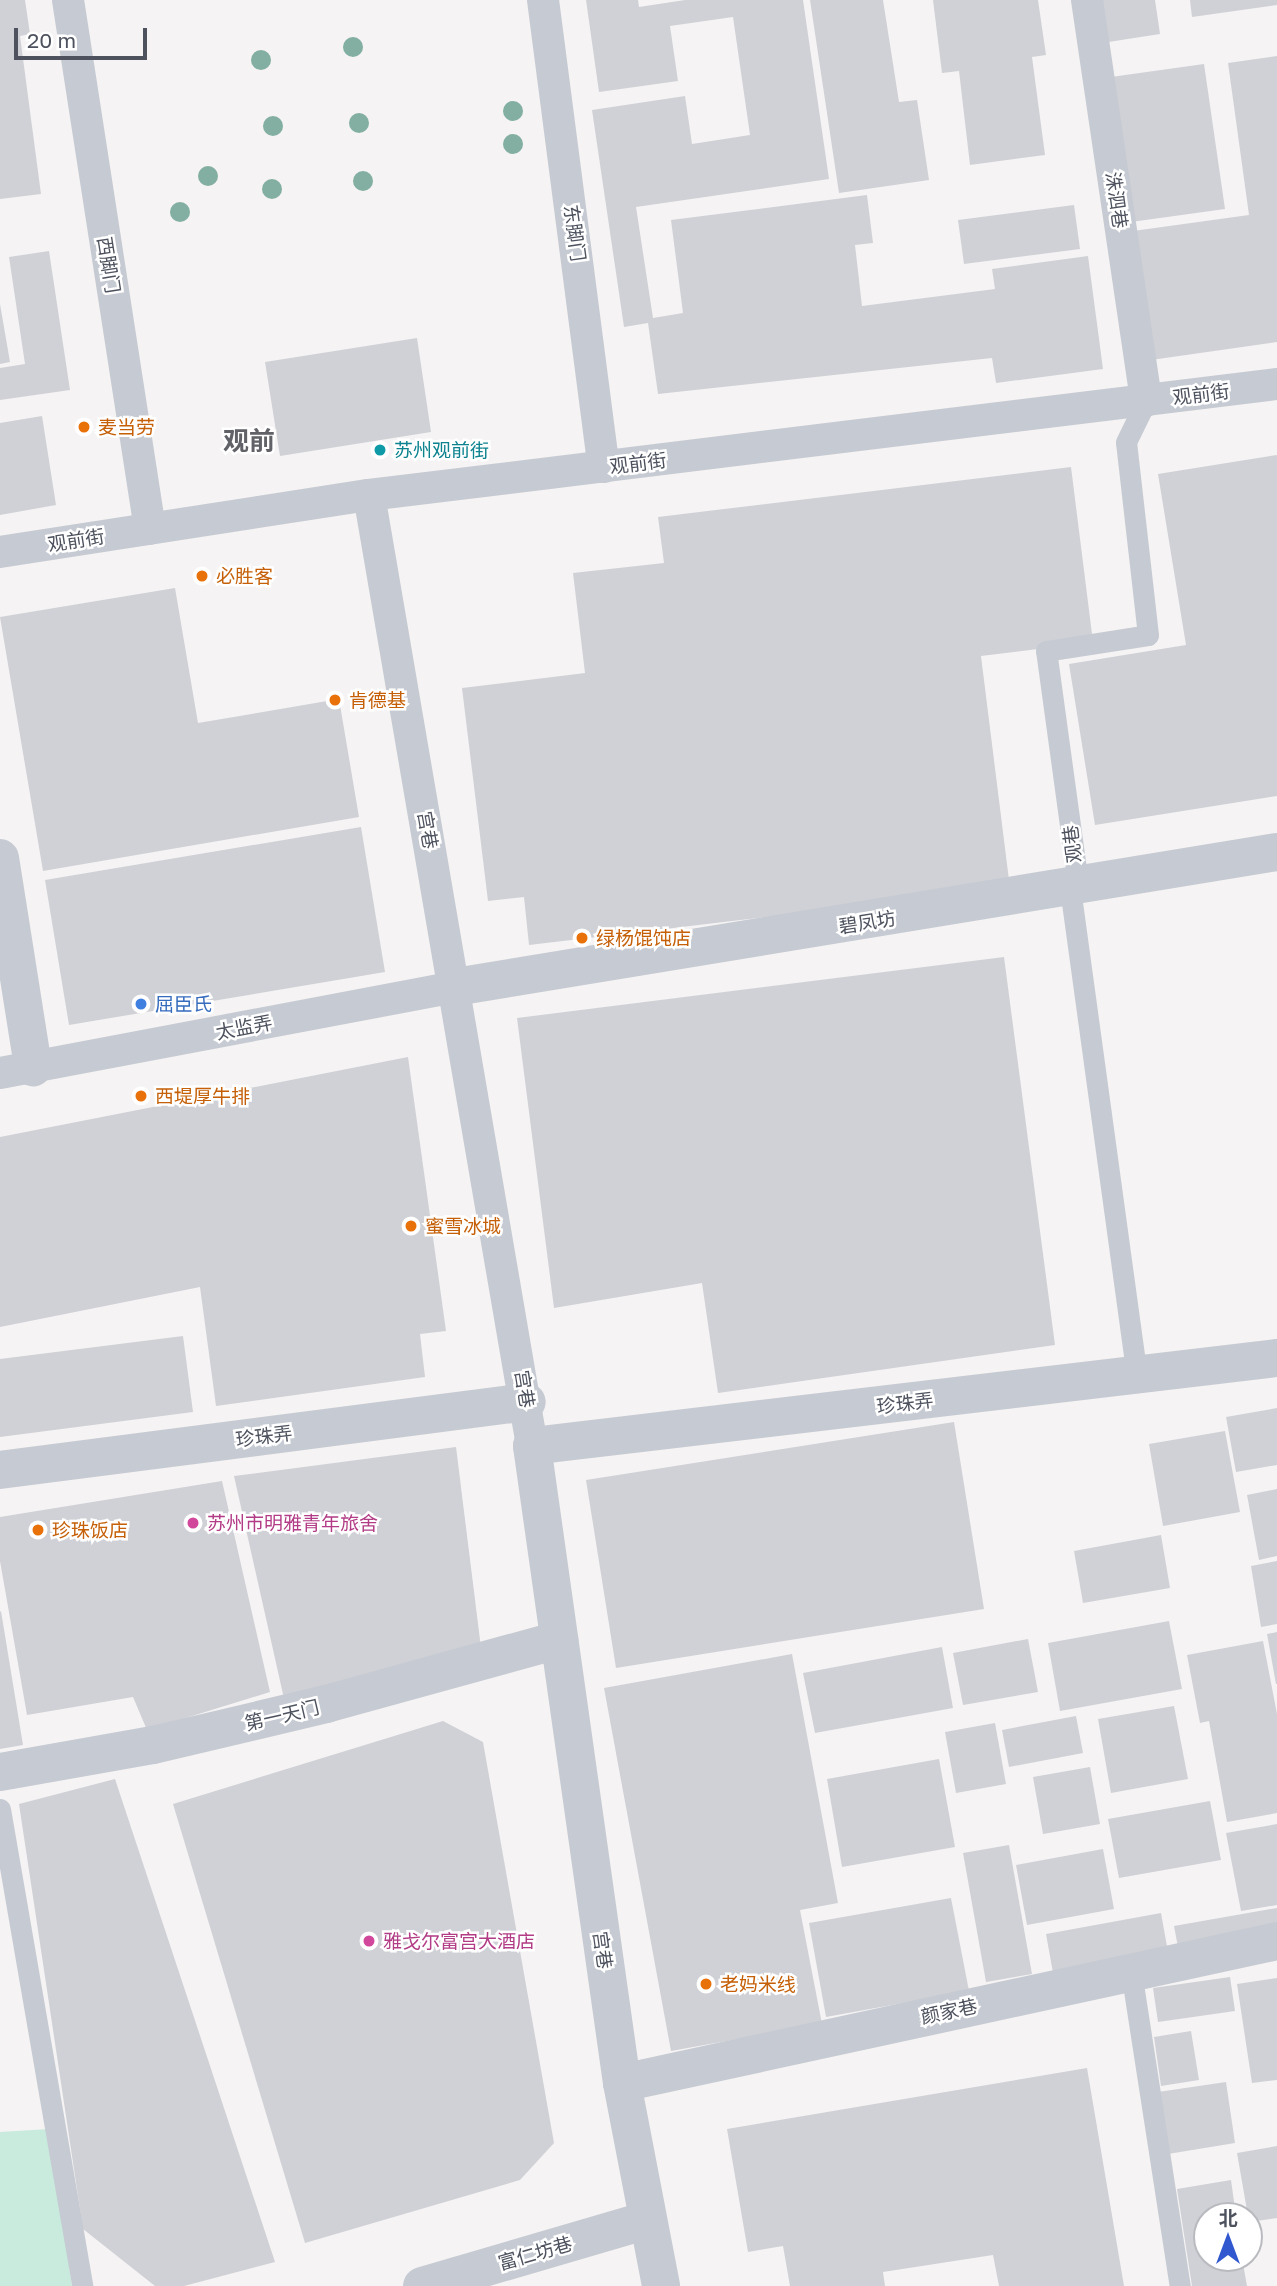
<!DOCTYPE html>
<html>
<head>
<meta charset="utf-8">
<style>
  body { margin:0 }
  #map { position:relative; width:1277px; height:2286px; overflow:hidden; background:#f5f3f3; font-family:"Golos Text","Noto Sans SC",sans-serif }
  div>[style] { position:absolute }
  .green>* { inset:0; background:#c8ebdd }
  .building>* { inset:0; background:#d0d1d6 }
  .service>* { height:21px; margin:-10.5px; padding:0 10.5px; transform-origin:10.5px; border-radius:10.5px; background:#c6cad2 }
  .pedestrian>* { height:32px; margin:-16px; padding:0 16px; transform-origin:16px; border-radius:16px; background:#c6cad2 }
  .minor>* { height:38px; margin:-19px; padding:0 19px; transform-origin:19px; border-radius:19px; background:#c6cad2 }
  .tertiary>* { height:38px; margin:-19px; padding:0 19px; transform-origin:19px; border-radius:19px; background:#c6cad2 }
  .trees>* { width:20px; height:20px; margin:-10px; border-radius:50%; background:#82afa2 }
  .dots>* { width:19px; height:19px; translate:-50% -50%; box-sizing:border-box; border:4px solid #fff; border-radius:50% }
  span { translate:-50% -50%; white-space:nowrap; text-align:center; line-height:1.15; -webkit-text-stroke:5px #fff; paint-order:stroke }
  .street-label { font-size:19px; color:#4d525e }
  .food-label { font-size:19px; color:#c56008 }
  .left { translate:0 -50%; text-align:left }
  .culture-label { font-size:19px; color:#0d838f }
  .shop-label { font-size:19px; color:#366cbe }
  .hotel-label { font-size:19px; color:#b23c85 }
  .district-label { font-size:26px; color:#606267; font-weight:700 }
  .north { position:absolute; left:1193px; top:2202px; width:70px; height:70px; box-sizing:border-box; background:#fff; border:2px solid #b8babf; border-radius:50%; rotate:0deg; font-size:19px; font-weight:700; line-height:28px; text-align:center; color:#4d525e }
  .north::after { content:''; display:block; margin:auto; width:24px; height:32px; background:#3258cf; clip-path:polygon(50% 0,100% 100%,50% 72%,0 100%) }
  .scale { position:absolute; left:14px; top:28px; width:133px; height:32px; box-sizing:border-box; border:4px solid #4d525e; border-top:0; padding-left:9px; font-size:21px; line-height:24px; white-space:nowrap; color:#4d525e; -webkit-text-stroke:5px #fff; paint-order:stroke }
</style>
</head>
<body>
<div id="map">
  <div class="green">
    <i style="clip-path:polygon(49px 2129px,72px 2286px,0 2286px,0 2132px)"></i>
  </div>
  <div class="building">
    <i style="clip-path:polygon(0 0,25px 0,30px 34px,20px 36px,41px 194px,0 199px)"></i>
    <i style="clip-path:polygon(586px 0,638px 0,639px 7px,685px 0,803px 0,829px 179px,636px 207px,653px 318px,683px 313px,671px 220px,867px 195px,873px 243px,855px 245px,862px 306px,995px 289px,992px 269px,1088px 256px,1103px 369px,996px 383px,992px 358px,658px 394px,648px 323px,624px 327px,592px 110px,685px 96px,692px 144px,750px 135px,733px 17px,670px 26px,678px 81px,599px 92px)"></i>
    <i style="clip-path:polygon(810px 0,883px 0,899px 102px,917px 100px,929px 180px,839px 193px)"></i>
    <i style="clip-path:polygon(933px 0,1038px 0,1046px 55px,1032px 57px,1045px 155px,970px 165px,959px 71px,942px 73px)"></i>
    <i style="clip-path:polygon(1095px 0,1155px 0,1160px 34px,1102px 43px)"></i>
    <i style="clip-path:polygon(1190px 0,1277px 0,1277px 5px,1192px 17px)"></i>
    <i style="clip-path:polygon(1277px 56px,1277px 342px,1151px 360px,1133px 231px,1249px 215px,1228px 63px)"></i>
    <i style="clip-path:polygon(1204px 64px,1225px 209px,1131px 222px,1111px 77px)"></i>
    <i style="clip-path:polygon(1074px 205px,1080px 249px,964px 264px,958px 220px)"></i>
    <i style="clip-path:polygon(49px 251px,70px 390px,0 400px,0 368px,25px 364px,9px 257px)"></i>
    <i style="clip-path:polygon(0 304px,10px 362px,0 364px)"></i>
    <i style="clip-path:polygon(417px 338px,431px 432px,280px 456px,265px 362px)"></i>
    <i style="clip-path:polygon(42px 416px,56px 505px,0 515px,0 423px)"></i>
    <i style="clip-path:polygon(1277px 455px,1277px 796px,1095px 825px,1069px 664px,1186px 645px,1158px 474px)"></i>
    <i style="clip-path:polygon(1071px 467px,1093px 642px,981px 656px,1010px 888px,529px 945px,524px 897px,488px 901px,462px 688px,585px 673px,573px 573px,664px 563px,658px 517px)"></i>
    <i style="clip-path:polygon(175px 588px,198px 723px,339px 699px,359px 817px,43px 871px,0 617px)"></i>
    <i style="clip-path:polygon(361px 827px,385px 972px,69px 1025px,45px 880px)"></i>
    <i style="clip-path:polygon(1004px 957px,1055px 1345px,718px 1393px,702px 1283px,554px 1308px,517px 1018px)"></i>
    <i style="clip-path:polygon(408px 1057px,446px 1331px,420px 1334px,425px 1377px,216px 1406px,200px 1287px,0 1327px,0 1137px)"></i>
    <i style="clip-path:polygon(183px 1336px,193px 1412px,0 1437px,0 1359px)"></i>
    <i style="clip-path:polygon(1277px 1408px,1277px 1465px,1236px 1472px,1226px 1417px)"></i>
    <i style="clip-path:polygon(954px 1422px,984px 1609px,616px 1668px,586px 1480px)"></i>
    <i style="clip-path:polygon(1225px 1431px,1240px 1512px,1163px 1526px,1149px 1444px)"></i>
    <i style="clip-path:polygon(456px 1447px,482px 1656px,285px 1703px,234px 1476px)"></i>
    <i style="clip-path:polygon(222px 1481px,270px 1692px,147px 1730px,133px 1697px,27px 1715px,0 1561px,0 1517px)"></i>
    <i style="clip-path:polygon(1277px 1489px,1277px 1556px,1259px 1560px,1247px 1495px)"></i>
    <i style="clip-path:polygon(1161px 1535px,1170px 1588px,1083px 1603px,1074px 1551px)"></i>
    <i style="clip-path:polygon(1277px 1561px,1277px 1624px,1261px 1627px,1251px 1566px)"></i>
    <i style="clip-path:polygon(1px 1611px,23px 1745px,0 1749px,0 1612px)"></i>
    <i style="clip-path:polygon(1169px 1621px,1182px 1689px,1060px 1711px,1048px 1643px)"></i>
    <i style="clip-path:polygon(1277px 1632px,1277px 1684px,1276px 1684px,1267px 1634px)"></i>
    <i style="clip-path:polygon(1028px 1639px,1038px 1692px,963px 1705px,953px 1653px)"></i>
    <i style="clip-path:polygon(1263px 1641px,1277px 1714px,1277px 1813px,1227px 1822px,1209px 1721px,1200px 1723px,1187px 1655px)"></i>
    <i style="clip-path:polygon(942px 1647px,953px 1708px,815px 1733px,803px 1673px)"></i>
    <i style="clip-path:polygon(792px 1654px,838px 1903px,800px 1910px,822px 2024px,671px 2051px,604px 1688px)"></i>
    <i style="clip-path:polygon(1174px 1706px,1188px 1779px,1111px 1793px,1098px 1719px)"></i>
    <i style="clip-path:polygon(1076px 1716px,1083px 1753px,1009px 1767px,1002px 1730px)"></i>
    <i style="clip-path:polygon(443px 1721px,483px 1742px,554px 2143px,520px 2180px,305px 2243px,173px 1804px)"></i>
    <i style="clip-path:polygon(995px 1723px,1006px 1784px,956px 1793px,945px 1732px)"></i>
    <i style="clip-path:polygon(939px 1759px,955px 1847px,842px 1867px,827px 1779px)"></i>
    <i style="clip-path:polygon(1090px 1767px,1100px 1824px,1043px 1834px,1033px 1777px)"></i>
    <i style="clip-path:polygon(115px 1779px,275px 2262px,184px 2286px,155px 2286px,83px 2229px,19px 1804px)"></i>
    <i style="clip-path:polygon(1210px 1801px,1221px 1860px,1119px 1878px,1108px 1819px)"></i>
    <i style="clip-path:polygon(1277px 1824px,1277px 1905px,1241px 1911px,1226px 1833px)"></i>
    <i style="clip-path:polygon(1009px 1845px,1032px 1974px,986px 1982px,963px 1853px)"></i>
    <i style="clip-path:polygon(1103px 1849px,1114px 1909px,1027px 1925px,1016px 1865px)"></i>
    <i style="clip-path:polygon(951px 1898px,969px 1991px,826px 2017px,809px 1923px)"></i>
    <i style="clip-path:polygon(1277px 1908px,1277px 1946px,1181px 1963px,1174px 1926px)"></i>
    <i style="clip-path:polygon(1161px 1913px,1168px 1952px,1053px 1973px,1046px 1934px)"></i>
    <i style="clip-path:polygon(1230px 1977px,1235px 2011px,1158px 2022px,1153px 1988px)"></i>
    <i style="clip-path:polygon(1277px 1978px,1277px 2080px,1252px 2083px,1237px 1984px)"></i>
    <i style="clip-path:polygon(1191px 2031px,1199px 2080px,1161px 2086px,1154px 2037px)"></i>
    <i style="clip-path:polygon(1087px 2068px,1124px 2286px,999px 2286px,993px 2255px,883px 2272px,885px 2286px,790px 2286px,783px 2246px,748px 2252px,727px 2129px)"></i>
    <i style="clip-path:polygon(1226px 2082px,1235px 2143px,1168px 2154px,1158px 2092px)"></i>
    <i style="clip-path:polygon(1277px 2146px,1277px 2218px,1249px 2222px,1237px 2153px)"></i>
    <i style="clip-path:polygon(1231px 2180px,1236px 2216px,1207px 2216px,1207px 2258px,1242px 2258px,1247px 2286px,1192px 2286px,1177px 2189px)"></i>
  </div>
  <div class="service">
    <i style="left:1137px;top:1377px;width:493px;rotate:-97.8deg"></i>
    <i style="left:1070px;top:889px;width:21px;rotate:-73deg"></i>
    <i style="left:1076px;top:869px;width:220px;rotate:-97.8deg"></i>
    <i style="left:1046px;top:651px;width:103px;rotate:-8.9deg"></i>
    <i style="left:1148px;top:635px;width:194px;rotate:-96.5deg"></i>
    <i style="left:1126px;top:442px;width:46px;rotate:-64deg"></i>
    <i style="left:0;top:1809px;width:484px;rotate:80.2deg"></i>
    <i style="left:1131px;top:1971px;width:319px;rotate:81.2deg"></i>
  </div>
  <div class="pedestrian">
    <i style="left:68px;top:0;width:535px;rotate:81.19deg"></i>
    <i style="left:543px;top:0;width:471px;rotate:82.6deg"></i>
    <i style="left:1087px;top:0;width:405px;rotate:81.6deg"></i>
    <i style="left:369px;top:495px;width:965px;rotate:80.27deg"></i>
    <i style="left:0;top:552px;width:373px;rotate:-8.8deg"></i>
    <i style="left:369px;top:495px;width:915px;rotate:-6.97deg"></i>
    <i style="left:0;top:1073px;width:463px;rotate:-10.7deg"></i>
  </div>
  <div class="minor">
    <i style="left:0;top:858px;width:212px;rotate:81deg"></i>
    <i style="left:455px;top:987px;width:833px;rotate:-9.33deg"></i>
    <i style="left:532px;top:1446px;width:750px;rotate:-6.74deg"></i>
    <i style="left:0;top:1470px;width:531px;rotate:-7.35deg"></i>
    <i style="left:0;top:1772px;width:155px;rotate:-10deg"></i>
    <i style="left:153px;top:1745px;width:178px;rotate:-13.3deg"></i>
    <i style="left:326px;top:1704px;width:242px;rotate:-15.4deg"></i>
    <i style="left:622px;top:2083px;width:670px;rotate:-12.23deg"></i>
  </div>
  <div class="tertiary">
    <i style="left:532px;top:1446px;width:643px;rotate:81.96deg"></i>
    <i style="left:622px;top:2083px;width:207px;rotate:79.1deg"></i>
    <i style="left:422px;top:2286px;width:235px;rotate:-16.3deg"></i>
  </div>
  <div class="trees">
    <i style="left:353px;top:47px"></i>
    <i style="left:261px;top:60px"></i>
    <i style="left:513px;top:111px"></i>
    <i style="left:359px;top:123px"></i>
    <i style="left:273px;top:126px"></i>
    <i style="left:513px;top:144px"></i>
    <i style="left:208px;top:176px"></i>
    <i style="left:363px;top:181px"></i>
    <i style="left:272px;top:189px"></i>
    <i style="left:180px;top:212px"></i>
  </div>
  <div class="dots">
    <i style="left:84px;top:427px;background:#e8710a"></i>
    <i style="left:380px;top:450px;background:#0f9aa8"></i>
    <i style="left:202px;top:576px;background:#e8710a"></i>
    <i style="left:335px;top:700px;background:#e8710a"></i>
    <i style="left:582px;top:938px;background:#e8710a"></i>
    <i style="left:141px;top:1004px;background:#3f7fe0"></i>
    <i style="left:141px;top:1096px;background:#e8710a"></i>
    <i style="left:411px;top:1226px;background:#e8710a"></i>
    <i style="left:193px;top:1523px;background:#d1479c"></i>
    <i style="left:38px;top:1530px;background:#e8710a"></i>
    <i style="left:369px;top:1941px;background:#d1479c"></i>
    <i style="left:706px;top:1984px;background:#e8710a"></i>
  </div>
  <div class="street-label">
    <span style="left:1117px;top:200px;rotate:82deg">洙泗巷</span>
    <span style="left:575px;top:233px;rotate:82deg">东脚门</span>
    <span style="left:109px;top:265px;rotate:81deg">西脚门</span>
    <span style="left:1201px;top:394px;rotate:-7deg">观前街</span>
    <span style="left:638px;top:463px;rotate:-7deg">观前街</span>
    <span style="left:76px;top:540px;rotate:-9deg">观前街</span>
    <span style="left:428px;top:830px;rotate:80deg">宫巷</span>
    <span style="left:1072px;top:844px;rotate:-97deg">观巷</span>
    <span style="left:867px;top:922px;rotate:-9deg">碧凤坊</span>
    <span style="left:244px;top:1027px;rotate:-11deg">太监弄</span>
    <span style="left:525px;top:1389px;rotate:81deg">宫巷</span>
    <span style="left:905px;top:1403px;rotate:-7deg">珍珠弄</span>
    <span style="left:264px;top:1436px;rotate:-7deg">珍珠弄</span>
    <span style="left:282px;top:1715px;rotate:-13deg">第一天门</span>
    <span style="left:603px;top:1950px;rotate:82deg">宫巷</span>
    <span style="left:949px;top:2011px;rotate:-12deg">颜家巷</span>
    <span style="left:535px;top:2253px;rotate:-16deg">富仁坊巷</span>
  </div>
  <div class="food-label">
    <span class="left" style="left:98px;top:427px">麦当劳</span>
    <span class="left" style="left:216px;top:576px">必胜客</span>
    <span class="left" style="left:349px;top:700px">肯德基</span>
    <span class="left" style="left:596px;top:938px">绿杨馄饨店</span>
    <span class="left" style="left:155px;top:1096px">西堤厚牛排</span>
    <span class="left" style="left:425px;top:1226px">蜜雪冰城</span>
    <span class="left" style="left:52px;top:1530px">珍珠饭店</span>
    <span class="left" style="left:720px;top:1984px">老妈米线</span>
  </div>
  <div class="culture-label">
    <span class="left" style="left:394px;top:450px">苏州观前街</span>
  </div>
  <div class="shop-label">
    <span class="left" style="left:155px;top:1004px">屈臣氏</span>
  </div>
  <div class="hotel-label">
    <span class="left" style="left:207px;top:1523px">苏州市明雅青年旅舍</span>
    <span class="left" style="left:383px;top:1941px">雅戈尔富宫大酒店</span>
  </div>
  <div class="district-label">
    <span style="left:249px;top:441px">观前</span>
  </div>
  <div class="north">北</div>
  <div class="scale">20 m</div>
</div>
</body>
</html>
